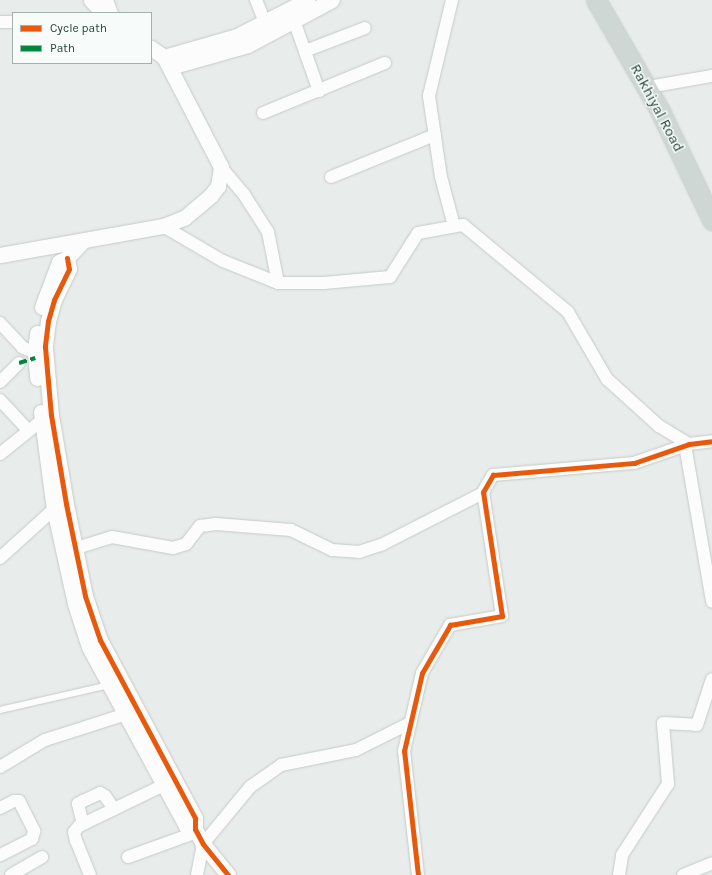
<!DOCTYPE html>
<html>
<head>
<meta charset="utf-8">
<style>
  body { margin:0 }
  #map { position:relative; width:712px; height:875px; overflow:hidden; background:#e8edeb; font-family:Karla,sans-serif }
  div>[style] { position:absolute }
  .roads { filter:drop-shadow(0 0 1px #c5cac8) drop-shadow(0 0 1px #c5cac8) }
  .service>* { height:6px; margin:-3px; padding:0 3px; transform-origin:3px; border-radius:3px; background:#fcfcfc }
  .minor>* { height:12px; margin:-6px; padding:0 6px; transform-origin:6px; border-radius:6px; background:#fcfcfc }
  .tertiary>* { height:15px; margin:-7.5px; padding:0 7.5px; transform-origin:7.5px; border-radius:7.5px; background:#fcfcfc }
  .primary>* { height:19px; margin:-9.5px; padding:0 9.5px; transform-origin:9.5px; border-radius:9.5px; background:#cfd7d5 }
  .quiet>* { height:4px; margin-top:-2px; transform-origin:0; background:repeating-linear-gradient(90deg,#00873e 0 8px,transparent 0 12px) }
  .cycleway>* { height:5px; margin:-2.5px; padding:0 2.5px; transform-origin:2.5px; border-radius:2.5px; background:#e8590c }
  span { translate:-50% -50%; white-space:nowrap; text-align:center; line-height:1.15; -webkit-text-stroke:3px #f7fbf9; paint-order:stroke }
  .street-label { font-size:15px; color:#24423a }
  .legend { position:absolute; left:12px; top:12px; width:140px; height:52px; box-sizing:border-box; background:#f7fbf9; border:1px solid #a3b1ad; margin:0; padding:5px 7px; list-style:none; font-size:12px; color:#24423a }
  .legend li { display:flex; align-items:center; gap:8px; height:20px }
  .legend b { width:20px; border:1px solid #a3b1ad }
</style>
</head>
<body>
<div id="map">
  <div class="roads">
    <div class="service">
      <i style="left:0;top:710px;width:112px;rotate:-12.9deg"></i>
    </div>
    <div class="minor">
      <i style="left:256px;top:0;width:24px;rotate:68deg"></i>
      <i style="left:452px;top:0;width:99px;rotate:103.5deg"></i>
      <i style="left:429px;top:96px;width:82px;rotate:81.6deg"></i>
      <i style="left:441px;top:177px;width:51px;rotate:75.1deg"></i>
      <i style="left:291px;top:12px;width:84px;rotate:70.5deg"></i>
      <i style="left:0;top:22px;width:13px"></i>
      <i style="left:305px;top:51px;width:64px;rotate:-21deg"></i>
      <i style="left:648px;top:90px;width:7px;rotate:-34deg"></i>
      <i style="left:654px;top:86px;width:59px;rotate:-9.8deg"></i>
      <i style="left:263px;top:113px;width:132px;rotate:-22.3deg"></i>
      <i style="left:221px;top:167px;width:34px;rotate:50deg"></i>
      <i style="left:243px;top:193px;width:46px;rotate:57.3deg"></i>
      <i style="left:268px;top:232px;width:52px;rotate:78.9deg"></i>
      <i style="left:331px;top:177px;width:112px;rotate:-22deg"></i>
      <i style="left:163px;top:226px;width:69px;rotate:30.3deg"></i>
      <i style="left:223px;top:261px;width:59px;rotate:21.8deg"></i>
      <i style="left:278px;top:283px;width:46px"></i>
      <i style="left:324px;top:283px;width:66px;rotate:-5.2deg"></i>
      <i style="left:390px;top:277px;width:52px;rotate:-57.5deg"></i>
      <i style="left:418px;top:233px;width:46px;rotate:-10.1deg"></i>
      <i style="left:463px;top:225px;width:136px;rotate:39.6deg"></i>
      <i style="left:568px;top:312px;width:78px;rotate:59.8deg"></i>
      <i style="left:607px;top:379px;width:70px;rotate:42.1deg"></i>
      <i style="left:659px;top:426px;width:35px;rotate:31deg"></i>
      <i style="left:0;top:323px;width:33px;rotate:47deg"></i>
      <i style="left:22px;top:347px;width:14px;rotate:25deg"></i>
      <i style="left:0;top:382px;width:27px;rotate:-45deg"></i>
      <i style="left:0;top:400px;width:41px;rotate:47deg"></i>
      <i style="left:685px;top:445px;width:159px;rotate:80.2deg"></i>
      <i style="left:0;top:454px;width:53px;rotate:-38.8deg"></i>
      <i style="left:67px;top:551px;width:47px;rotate:-17.3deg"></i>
      <i style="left:112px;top:537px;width:62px;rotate:10.2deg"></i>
      <i style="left:173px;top:548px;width:14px;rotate:-17deg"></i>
      <i style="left:186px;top:544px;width:23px;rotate:-52deg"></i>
      <i style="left:200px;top:526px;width:16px;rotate:-7deg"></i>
      <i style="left:216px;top:524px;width:75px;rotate:4.6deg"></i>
      <i style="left:291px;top:530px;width:46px;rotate:26deg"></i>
      <i style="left:332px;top:550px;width:27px;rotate:4deg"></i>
      <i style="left:359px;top:552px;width:23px;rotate:-18deg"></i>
      <i style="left:381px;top:545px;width:114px;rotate:-27deg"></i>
      <i style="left:0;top:558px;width:73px;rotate:-42.2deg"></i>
      <i style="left:0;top:767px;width:52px;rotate:-31deg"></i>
      <i style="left:45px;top:740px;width:92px;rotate:-17.7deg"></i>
      <i style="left:0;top:808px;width:16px;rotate:-27deg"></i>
      <i style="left:14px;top:801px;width:5px"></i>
      <i style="left:19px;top:801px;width:34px;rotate:63deg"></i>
      <i style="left:34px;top:831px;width:8px;rotate:104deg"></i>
      <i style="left:32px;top:839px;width:36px;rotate:153deg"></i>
      <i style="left:83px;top:824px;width:21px;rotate:-104deg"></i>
      <i style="left:78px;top:804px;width:6px;rotate:-31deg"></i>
      <i style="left:83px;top:801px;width:19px;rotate:-25deg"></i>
      <i style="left:100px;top:793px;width:6px;rotate:31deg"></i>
      <i style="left:105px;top:796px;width:16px;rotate:55deg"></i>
      <i style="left:128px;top:857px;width:73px;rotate:-19.9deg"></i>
      <i style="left:11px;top:875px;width:36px;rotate:-30deg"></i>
      <i style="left:90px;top:875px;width:37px;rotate:-112deg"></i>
      <i style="left:76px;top:841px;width:9px;rotate:-103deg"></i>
      <i style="left:74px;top:832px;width:8px;rotate:-50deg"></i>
      <i style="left:79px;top:826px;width:94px;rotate:-25.8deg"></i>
      <i style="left:197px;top:875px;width:32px;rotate:-79deg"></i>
      <i style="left:203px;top:844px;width:74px;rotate:-50.5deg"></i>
      <i style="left:250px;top:787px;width:38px;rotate:-35deg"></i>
      <i style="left:281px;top:765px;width:76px;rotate:-11.3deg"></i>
      <i style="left:356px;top:750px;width:60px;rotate:-26.6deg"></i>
      <i style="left:418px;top:875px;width:125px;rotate:-96.4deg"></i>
      <i style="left:404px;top:751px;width:80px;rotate:-77deg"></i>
      <i style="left:422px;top:673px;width:56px;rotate:-59.7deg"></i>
      <i style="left:450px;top:625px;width:53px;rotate:-9.8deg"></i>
      <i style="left:502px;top:616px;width:125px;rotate:-98.7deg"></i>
      <i style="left:483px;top:492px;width:20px;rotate:-60deg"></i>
      <i style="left:493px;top:475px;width:142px;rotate:-4.9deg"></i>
      <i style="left:634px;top:463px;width:58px;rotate:-19.1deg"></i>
      <i style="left:689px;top:444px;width:23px;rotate:-7deg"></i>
      <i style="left:619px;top:875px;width:20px;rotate:-81deg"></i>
      <i style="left:622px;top:855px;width:85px;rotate:-57.1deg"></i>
      <i style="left:668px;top:784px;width:61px;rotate:-94.7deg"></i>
      <i style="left:663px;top:723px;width:34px;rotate:3deg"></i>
      <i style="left:697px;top:725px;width:48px;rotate:-71.9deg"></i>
      <i style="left:683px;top:875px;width:31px;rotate:-22deg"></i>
    </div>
    <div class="tertiary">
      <i style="left:91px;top:0;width:18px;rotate:47deg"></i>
      <i style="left:105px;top:0;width:14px;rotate:69deg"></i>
      <i style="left:164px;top:57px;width:76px;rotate:-16deg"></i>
      <i style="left:237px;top:36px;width:79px;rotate:-27.2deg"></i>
      <i style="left:170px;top:67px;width:81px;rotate:-15.8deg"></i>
      <i style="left:248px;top:45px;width:95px;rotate:-28.2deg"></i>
      <i style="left:0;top:255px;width:166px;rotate:-10.1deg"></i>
      <i style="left:163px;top:226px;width:22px;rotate:-21deg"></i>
      <i style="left:184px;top:218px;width:35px;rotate:-40deg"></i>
      <i style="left:211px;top:195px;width:11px;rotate:-52deg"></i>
      <i style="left:218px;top:186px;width:19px;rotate:-81deg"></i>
      <i style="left:221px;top:167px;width:124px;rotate:-117.4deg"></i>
      <i style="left:164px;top:57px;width:16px;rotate:-145deg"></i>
      <i style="left:67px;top:258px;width:11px;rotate:80deg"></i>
      <i style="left:69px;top:269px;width:34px;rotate:116deg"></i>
      <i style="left:54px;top:300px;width:22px;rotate:106deg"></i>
      <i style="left:48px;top:321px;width:26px;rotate:97deg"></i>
      <i style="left:45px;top:347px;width:68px;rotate:85deg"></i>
      <i style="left:51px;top:415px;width:90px;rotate:80.4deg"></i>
      <i style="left:66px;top:504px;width:94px;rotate:78.3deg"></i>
      <i style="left:85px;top:596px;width:46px;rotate:71.2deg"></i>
      <i style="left:100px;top:640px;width:202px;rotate:61.9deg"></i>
      <i style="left:195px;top:818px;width:11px;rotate:90deg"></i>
      <i style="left:195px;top:829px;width:17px;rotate:62deg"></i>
      <i style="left:203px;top:844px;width:40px;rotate:51deg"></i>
      <i style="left:42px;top:307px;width:48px;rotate:-69.3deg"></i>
      <i style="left:59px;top:262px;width:9px;rotate:-27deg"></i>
      <i style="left:67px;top:258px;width:23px;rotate:-47deg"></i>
      <i style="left:37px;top:333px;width:20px;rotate:96deg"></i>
      <i style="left:35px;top:353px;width:25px;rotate:85deg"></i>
      <i style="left:41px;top:412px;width:98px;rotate:82.4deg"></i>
      <i style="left:54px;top:509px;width:97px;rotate:77.5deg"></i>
      <i style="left:75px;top:604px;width:45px;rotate:72deg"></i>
      <i style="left:89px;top:647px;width:204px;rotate:61.5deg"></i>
      <i style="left:186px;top:826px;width:9px;rotate:18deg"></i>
    </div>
    <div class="primary">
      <i style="left:596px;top:0;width:128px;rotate:60deg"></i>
      <i style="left:660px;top:111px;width:121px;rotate:64.5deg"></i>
    </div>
  </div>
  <div class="quiet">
    <i style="left:19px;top:363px;width:17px;rotate:-17deg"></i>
  </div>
  <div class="cycleway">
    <i style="left:67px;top:258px;width:11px;rotate:80deg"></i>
    <i style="left:69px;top:269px;width:34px;rotate:116deg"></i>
    <i style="left:54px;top:300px;width:22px;rotate:106deg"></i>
    <i style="left:48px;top:321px;width:26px;rotate:97deg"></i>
    <i style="left:45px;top:347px;width:68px;rotate:85deg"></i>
    <i style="left:51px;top:415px;width:90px;rotate:80.4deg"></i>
    <i style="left:66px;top:504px;width:94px;rotate:78.3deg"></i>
    <i style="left:85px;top:596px;width:46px;rotate:71.2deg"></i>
    <i style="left:100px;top:640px;width:202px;rotate:61.9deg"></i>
    <i style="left:195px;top:818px;width:11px;rotate:90deg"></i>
    <i style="left:195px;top:829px;width:17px;rotate:62deg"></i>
    <i style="left:203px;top:844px;width:40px;rotate:51deg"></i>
    <i style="left:418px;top:875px;width:125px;rotate:-96.4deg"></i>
    <i style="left:404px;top:751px;width:80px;rotate:-77deg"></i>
    <i style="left:422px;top:673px;width:56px;rotate:-59.7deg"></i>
    <i style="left:450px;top:625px;width:53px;rotate:-9.8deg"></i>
    <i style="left:502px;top:616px;width:125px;rotate:-98.7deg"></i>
    <i style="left:483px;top:492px;width:20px;rotate:-60deg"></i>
    <i style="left:493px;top:475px;width:142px;rotate:-4.9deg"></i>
    <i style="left:634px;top:463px;width:58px;rotate:-19.1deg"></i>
    <i style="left:689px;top:444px;width:23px;rotate:-7deg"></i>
  </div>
  <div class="street-label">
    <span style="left:657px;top:108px;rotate:62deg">Rakhiyal Road</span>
  </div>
  <ul class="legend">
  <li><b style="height:5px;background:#e8590c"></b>Cycle path</li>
  <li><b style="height:5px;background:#00873e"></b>Path</li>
  </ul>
</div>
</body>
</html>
